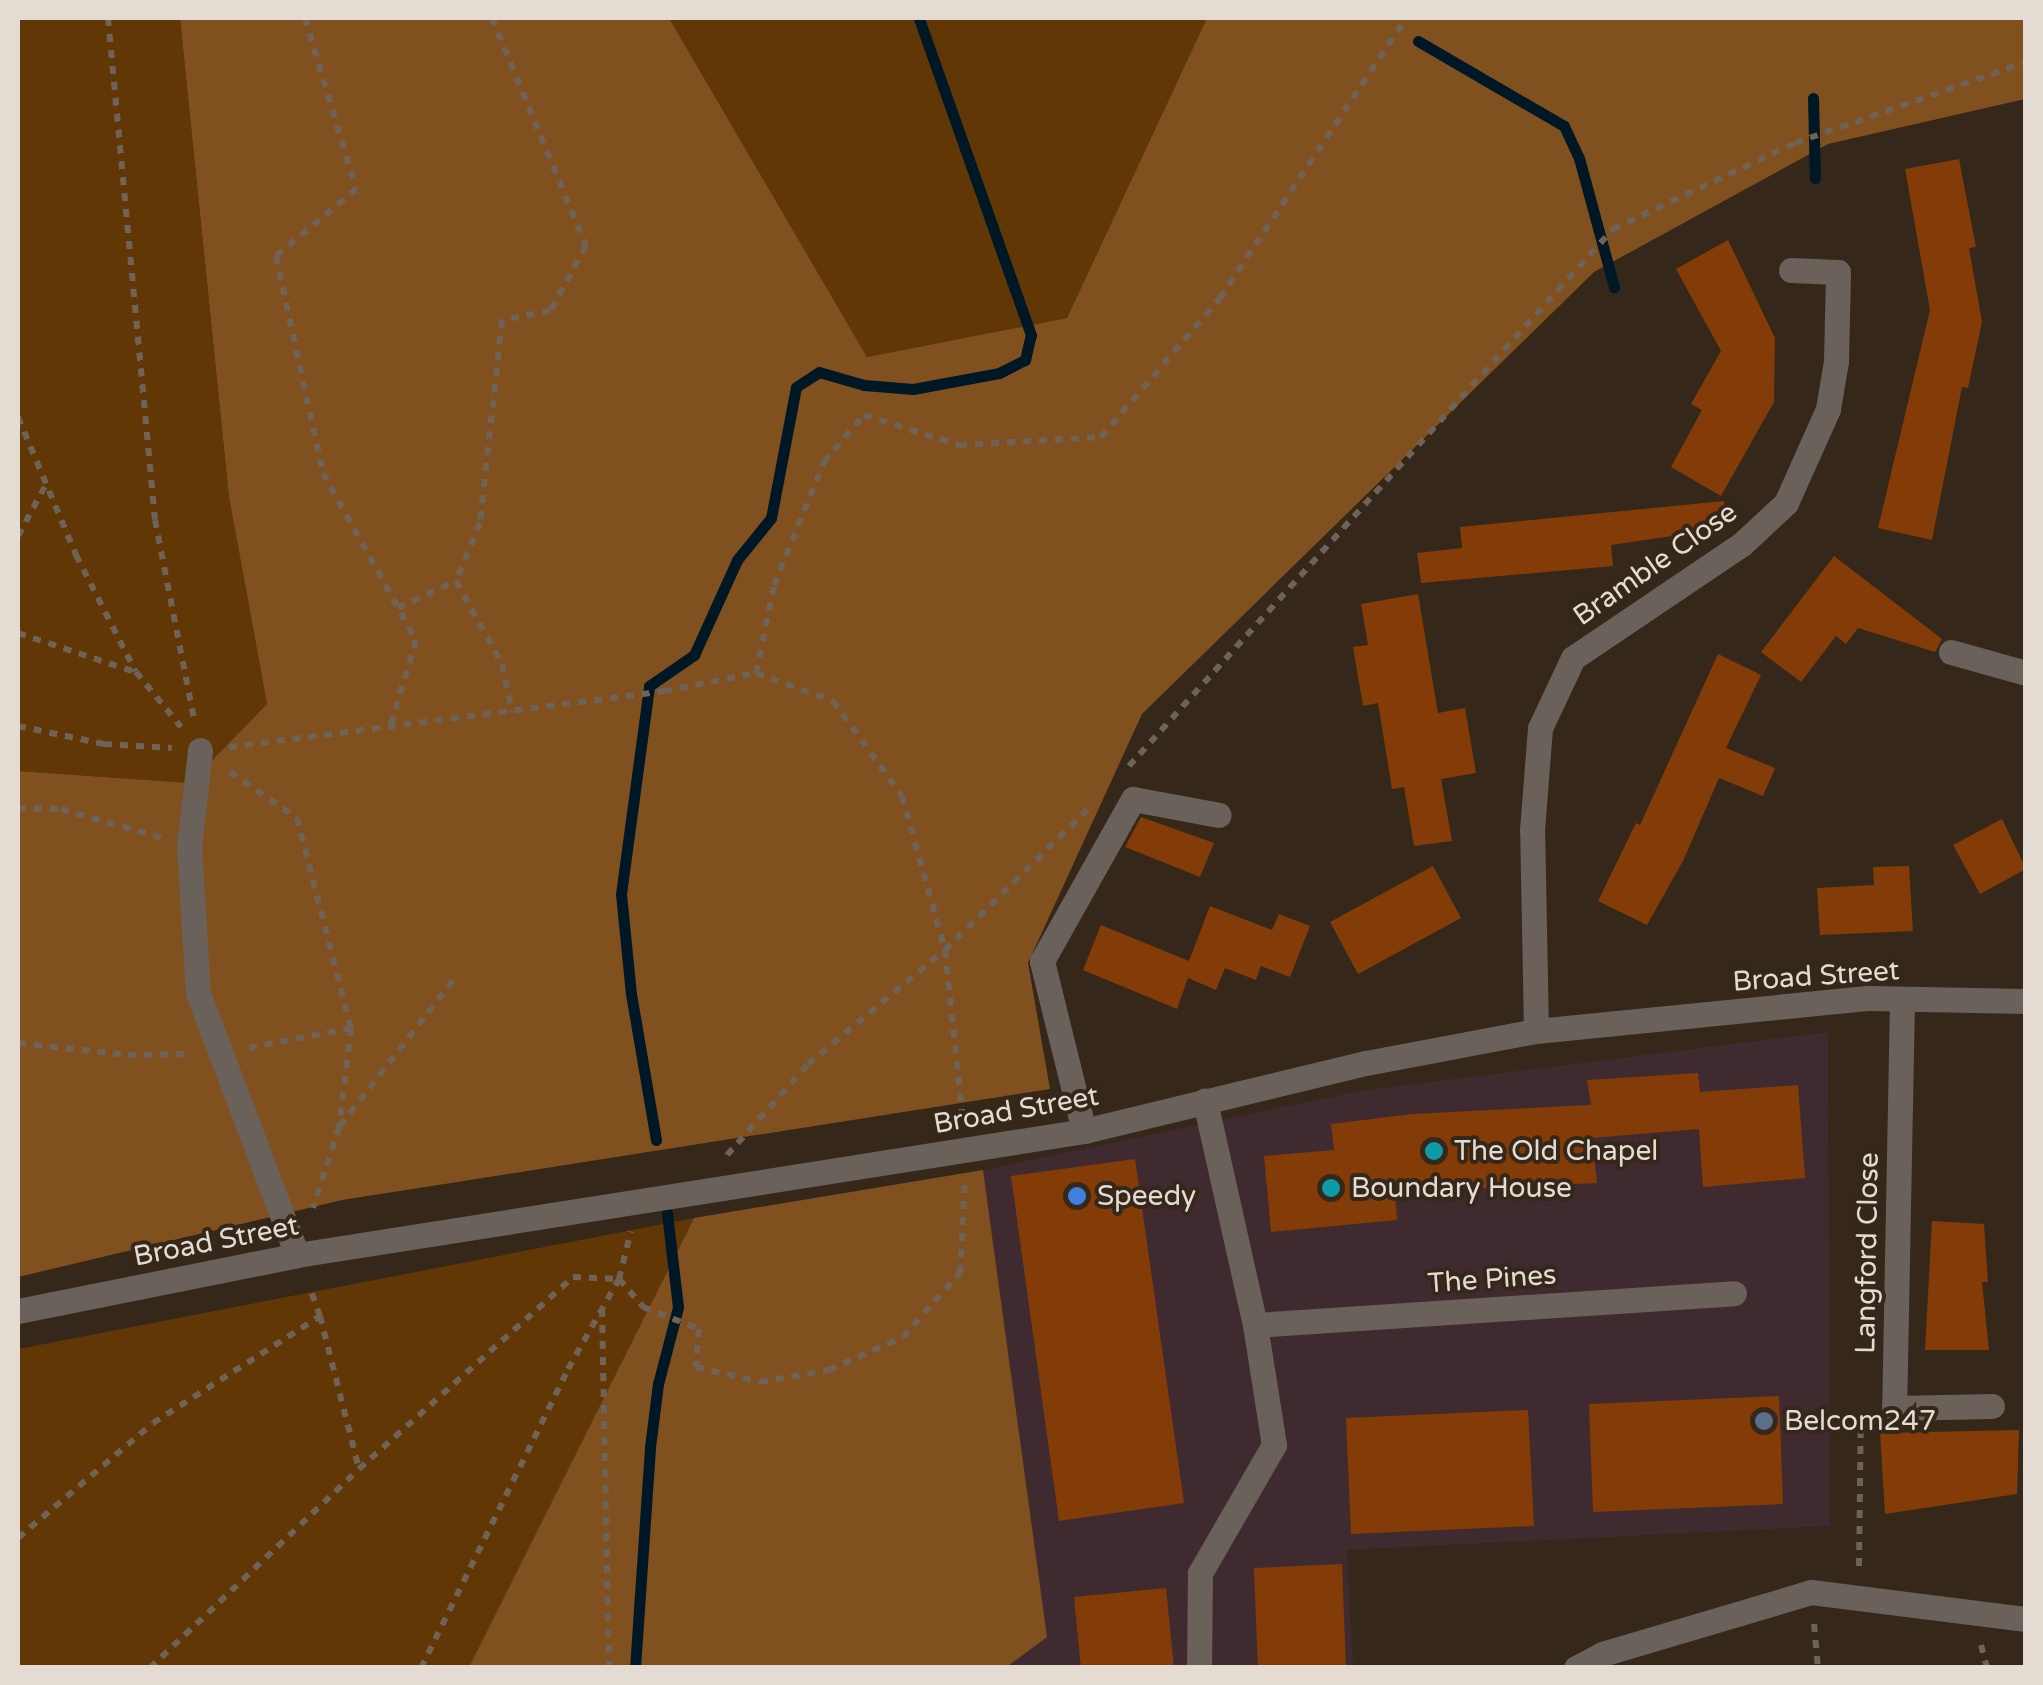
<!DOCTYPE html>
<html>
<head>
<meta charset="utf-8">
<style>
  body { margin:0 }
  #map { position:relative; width:2043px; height:1685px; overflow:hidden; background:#352719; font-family:"Varela Round",sans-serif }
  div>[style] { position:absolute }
  .commercial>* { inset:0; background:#3f2b2f }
  .green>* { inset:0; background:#613705 }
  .forest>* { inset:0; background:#80511f }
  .stream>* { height:11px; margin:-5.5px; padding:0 5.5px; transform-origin:5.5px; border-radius:5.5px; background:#001726 }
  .building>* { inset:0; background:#833c07 }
  .path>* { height:6px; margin-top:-3px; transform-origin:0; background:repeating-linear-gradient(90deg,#6f6256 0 8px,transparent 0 16px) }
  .minor>* { height:25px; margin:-12.5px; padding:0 12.5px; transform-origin:12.5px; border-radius:12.5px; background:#6a615b }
  .dots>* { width:28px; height:28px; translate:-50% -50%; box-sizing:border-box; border:5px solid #352719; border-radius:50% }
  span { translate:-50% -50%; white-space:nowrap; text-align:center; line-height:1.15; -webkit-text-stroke:8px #352719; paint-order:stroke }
  .street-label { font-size:28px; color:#e4dbd2 }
  .poi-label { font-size:28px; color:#e4dbd2 }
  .left { translate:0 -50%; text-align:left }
  .frame { position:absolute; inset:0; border:20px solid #e4dbd2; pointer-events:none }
</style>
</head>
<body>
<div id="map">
  <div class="commercial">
    <i style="clip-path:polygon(1828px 1032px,1830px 1526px,1347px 1550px,1353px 1667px,1005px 1667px,1047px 1637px,983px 1170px,1359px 1091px)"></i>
  </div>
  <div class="green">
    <i style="clip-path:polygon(18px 18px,180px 18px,229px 497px,267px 704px,190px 783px,18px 771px)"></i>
    <i style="clip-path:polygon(669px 18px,1207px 18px,1067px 318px,867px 357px)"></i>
    <i style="clip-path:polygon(694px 1218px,469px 1667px,18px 1668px,18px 1349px)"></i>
  </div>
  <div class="forest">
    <i style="clip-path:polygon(180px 18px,669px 18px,867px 357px,1067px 318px,1207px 18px,2025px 18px,2025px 99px,1828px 144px,1594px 272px,1142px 714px,1028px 963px,1050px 1089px,342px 1200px,18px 1277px,18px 771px,190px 783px,267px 704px,229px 497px)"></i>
    <i style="clip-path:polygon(983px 1170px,1047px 1637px,1005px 1668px,469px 1667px,694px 1218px)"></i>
  </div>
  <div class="stream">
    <i style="left:1418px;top:41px;width:169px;rotate:30.2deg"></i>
    <i style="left:1564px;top:126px;width:35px;rotate:65deg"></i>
    <i style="left:1579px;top:158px;width:134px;rotate:74.8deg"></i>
    <i style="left:1813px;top:98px;width:80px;rotate:88.6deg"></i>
    <i style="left:656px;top:1140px;width:148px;rotate:-99.7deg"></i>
    <i style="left:631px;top:994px;width:100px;rotate:-95.7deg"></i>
    <i style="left:621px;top:894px;width:210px;rotate:-82.3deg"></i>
    <i style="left:649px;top:686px;width:55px;rotate:-34.6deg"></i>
    <i style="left:694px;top:655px;width:104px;rotate:-65.6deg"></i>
    <i style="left:737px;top:560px;width:54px;rotate:-51deg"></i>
    <i style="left:771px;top:518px;width:133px;rotate:-79.2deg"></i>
    <i style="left:796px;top:387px;width:27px;rotate:-33deg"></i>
    <i style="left:819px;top:372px;width:47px;rotate:16.1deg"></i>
    <i style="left:864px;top:385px;width:49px;rotate:4.7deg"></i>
    <i style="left:913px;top:389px;width:87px;rotate:-10.5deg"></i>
    <i style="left:999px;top:373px;width:29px;rotate:-27deg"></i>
    <i style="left:1025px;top:360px;width:26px;rotate:-77deg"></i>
    <i style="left:1031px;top:335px;width:336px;rotate:-109.5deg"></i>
    <i style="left:635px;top:1668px;width:222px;rotate:-86.1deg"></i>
    <i style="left:650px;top:1447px;width:64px;rotate:-82.8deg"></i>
    <i style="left:658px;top:1384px;width:80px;rotate:-75.4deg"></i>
    <i style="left:678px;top:1307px;width:95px;rotate:-96.7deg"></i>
  </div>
  <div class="building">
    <i style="clip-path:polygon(1959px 159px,1976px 247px,1969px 248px,1982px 322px,1968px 388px,1962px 387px,1932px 540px,1878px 528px,1930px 310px,1905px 169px)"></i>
    <i style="clip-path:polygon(1728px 240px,1775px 338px,1774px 402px,1721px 496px,1671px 467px,1702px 410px,1691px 404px,1721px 351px,1676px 269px)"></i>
    <i style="clip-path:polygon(1724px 501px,1727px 528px,1611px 545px,1613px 566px,1421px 583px,1417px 553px,1462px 548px,1460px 527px)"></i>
    <i style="clip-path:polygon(1834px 556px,1942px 639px,1935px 652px,1858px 628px,1846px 644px,1836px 636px,1801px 682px,1761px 652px)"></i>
    <i style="clip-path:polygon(1418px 594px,1438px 713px,1465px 708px,1476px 773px,1441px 779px,1452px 841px,1414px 846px,1404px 787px,1392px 789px,1378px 703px,1363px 706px,1353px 647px,1368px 645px,1361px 604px)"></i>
    <i style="clip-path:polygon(1718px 654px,1761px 675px,1726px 748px,1775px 768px,1763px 796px,1719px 778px,1683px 861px,1647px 925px,1598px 901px,1636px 823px,1640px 825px)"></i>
    <i style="clip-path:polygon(1141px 817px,1214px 843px,1200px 877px,1125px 847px)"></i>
    <i style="clip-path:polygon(2002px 819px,2026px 869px,1980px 894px,1953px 845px)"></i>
    <i style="clip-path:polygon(1433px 866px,1461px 918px,1358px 974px,1330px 922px)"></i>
    <i style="clip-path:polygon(1909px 866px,1913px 931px,1820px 935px,1817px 888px,1874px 885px,1873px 867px)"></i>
    <i style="clip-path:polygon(1210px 906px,1272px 930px,1279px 914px,1310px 926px,1290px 977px,1261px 966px,1256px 980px,1225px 968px,1216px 990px,1188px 978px,1177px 1009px,1083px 970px,1101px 925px,1189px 961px)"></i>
    <i style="clip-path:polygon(1698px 1073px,1700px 1092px,1798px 1085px,1805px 1178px,1703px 1187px,1699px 1129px,1592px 1138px,1597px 1183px,1395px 1192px,1397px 1220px,1271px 1232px,1264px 1156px,1334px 1150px,1331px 1124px,1412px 1114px,1591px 1105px,1587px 1080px)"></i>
    <i style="clip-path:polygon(1135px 1159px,1184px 1503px,1059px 1521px,1011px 1176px)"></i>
    <i style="clip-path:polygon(1932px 1221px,1984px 1224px,1988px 1282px,1982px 1282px,1989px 1350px,1925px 1350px)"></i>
    <i style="clip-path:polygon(1779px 1396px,1783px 1504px,1593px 1512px,1589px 1404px)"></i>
    <i style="clip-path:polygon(1528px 1410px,1534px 1526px,1351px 1534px,1346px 1418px)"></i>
    <i style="clip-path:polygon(2019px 1430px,2017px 1494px,1885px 1514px,1880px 1433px)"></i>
    <i style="clip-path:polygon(1342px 1564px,1346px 1668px,1258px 1668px,1254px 1568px)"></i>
    <i style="clip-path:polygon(1166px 1588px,1174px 1668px,1081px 1668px,1074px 1597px)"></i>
  </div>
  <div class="path">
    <i style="left:108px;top:18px;width:504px;rotate:84.65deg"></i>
    <i style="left:155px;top:520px;width:203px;rotate:78.9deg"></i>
    <i style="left:305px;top:18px;width:178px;rotate:73.4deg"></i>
    <i style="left:356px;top:189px;width:104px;rotate:140.1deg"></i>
    <i style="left:276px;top:256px;width:222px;rotate:77.8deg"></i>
    <i style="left:323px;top:473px;width:191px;rotate:60.9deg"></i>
    <i style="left:416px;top:640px;width:91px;rotate:106.6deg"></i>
    <i style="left:492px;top:18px;width:247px;rotate:67.6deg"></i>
    <i style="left:586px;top:246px;width:74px;rotate:119deg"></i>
    <i style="left:550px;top:311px;width:49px;rotate:169.4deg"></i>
    <i style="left:502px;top:320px;width:204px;rotate:96.2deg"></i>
    <i style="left:480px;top:523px;width:63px;rotate:112.5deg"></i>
    <i style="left:456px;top:581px;width:95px;rotate:61deg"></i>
    <i style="left:502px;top:664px;width:49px;rotate:78.2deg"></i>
    <i style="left:18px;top:417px;width:150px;rotate:67.2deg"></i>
    <i style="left:76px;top:555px;width:131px;rotate:62.9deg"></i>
    <i style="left:136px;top:672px;width:71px;rotate:50.7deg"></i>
    <i style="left:18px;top:536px;width:57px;rotate:-61.6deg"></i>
    <i style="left:398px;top:608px;width:64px;rotate:-25deg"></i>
    <i style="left:18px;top:633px;width:123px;rotate:18.4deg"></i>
    <i style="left:756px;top:673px;width:82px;rotate:20deg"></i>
    <i style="left:833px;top:701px;width:117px;rotate:54deg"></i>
    <i style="left:902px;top:796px;width:160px;rotate:74.4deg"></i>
    <i style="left:945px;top:950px;width:173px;rotate:84deg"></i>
    <i style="left:18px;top:726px;width:88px;rotate:11.8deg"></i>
    <i style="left:104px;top:744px;width:68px;rotate:3.4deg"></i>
    <i style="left:229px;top:747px;width:439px;rotate:-7.3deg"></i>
    <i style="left:664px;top:691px;width:94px;rotate:-11.1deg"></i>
    <i style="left:756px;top:673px;width:90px;rotate:-78.4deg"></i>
    <i style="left:774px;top:585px;width:133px;rotate:-67.9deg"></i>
    <i style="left:824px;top:462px;width:62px;rotate:-49.6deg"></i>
    <i style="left:864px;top:415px;width:100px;rotate:17.5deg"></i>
    <i style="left:959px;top:445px;width:142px;rotate:-3.2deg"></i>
    <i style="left:1101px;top:437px;width:183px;rotate:-49.4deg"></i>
    <i style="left:1220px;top:298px;width:336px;rotate:-56.4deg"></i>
    <i style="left:1129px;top:766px;width:723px;rotate:-47.97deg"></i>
    <i style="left:1613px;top:229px;width:201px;rotate:-25.3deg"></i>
    <i style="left:1795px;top:143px;width:245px;rotate:-19.3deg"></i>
    <i style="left:230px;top:772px;width:81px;rotate:34.5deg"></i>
    <i style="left:297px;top:818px;width:217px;rotate:75.6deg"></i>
    <i style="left:351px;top:1028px;width:100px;rotate:96.9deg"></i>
    <i style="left:339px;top:1127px;width:85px;rotate:107.8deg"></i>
    <i style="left:18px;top:808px;width:43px;rotate:1.3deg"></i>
    <i style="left:61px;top:809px;width:105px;rotate:16deg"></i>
    <i style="left:18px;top:1043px;width:111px;rotate:6.2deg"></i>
    <i style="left:128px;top:1055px;width:59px;rotate:-1deg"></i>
    <i style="left:249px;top:1048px;width:104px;rotate:-11.1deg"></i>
    <i style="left:340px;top:1126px;width:187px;rotate:-52.2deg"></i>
    <i style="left:727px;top:1155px;width:122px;rotate:-48.3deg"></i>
    <i style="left:808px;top:1064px;width:178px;rotate:-39.8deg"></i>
    <i style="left:945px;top:950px;width:202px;rotate:-44.6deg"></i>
    <i style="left:602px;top:1309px;width:359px;rotate:88.9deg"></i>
    <i style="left:320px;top:1316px;width:158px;rotate:75.7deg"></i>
    <i style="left:18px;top:1538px;width:177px;rotate:-40.4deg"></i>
    <i style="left:153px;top:1423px;width:198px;rotate:-32.6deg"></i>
    <i style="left:320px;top:1316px;width:32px;rotate:-110deg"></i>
    <i style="left:1859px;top:1566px;width:153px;rotate:-89.3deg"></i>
    <i style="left:1814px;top:1624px;width:44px;rotate:84.8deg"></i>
    <i style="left:1981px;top:1645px;width:24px;rotate:75deg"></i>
    <i style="left:150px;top:1668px;width:289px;rotate:-43.6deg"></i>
    <i style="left:359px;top:1469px;width:288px;rotate:-41.9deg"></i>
    <i style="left:573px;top:1277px;width:46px;rotate:2.5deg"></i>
    <i style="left:619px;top:1279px;width:37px;rotate:49deg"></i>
    <i style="left:643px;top:1307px;width:60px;rotate:21.4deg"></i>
    <i style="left:699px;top:1329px;width:38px;rotate:95deg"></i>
    <i style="left:696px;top:1367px;width:66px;rotate:13.2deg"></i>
    <i style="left:760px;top:1382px;width:70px;rotate:-9.9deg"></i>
    <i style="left:829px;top:1370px;width:81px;rotate:-24deg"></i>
    <i style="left:903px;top:1337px;width:86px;rotate:-48.3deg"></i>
    <i style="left:960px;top:1273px;width:94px;rotate:-87deg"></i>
    <i style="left:421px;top:1668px;width:333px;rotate:-63.8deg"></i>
    <i style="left:568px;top:1369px;width:103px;rotate:-60.5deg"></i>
    <i style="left:619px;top:1279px;width:49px;rotate:-76deg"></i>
  </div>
  <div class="minor">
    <i style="left:1951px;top:652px;width:78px;rotate:15.6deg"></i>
    <i style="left:200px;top:750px;width:97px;rotate:96.5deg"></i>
    <i style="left:189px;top:846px;width:147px;rotate:86.5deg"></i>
    <i style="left:198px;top:993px;width:280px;rotate:69.3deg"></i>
    <i style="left:1902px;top:1000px;width:408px;rotate:91.1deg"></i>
    <i style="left:1894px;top:1408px;width:98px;rotate:-1.2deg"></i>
    <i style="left:1536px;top:1031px;width:201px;rotate:-91.1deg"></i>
    <i style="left:1532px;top:830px;width:102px;rotate:-85.5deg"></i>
    <i style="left:1540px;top:728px;width:77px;rotate:-64.8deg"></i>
    <i style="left:1573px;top:658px;width:204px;rotate:-34deg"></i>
    <i style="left:1742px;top:544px;width:60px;rotate:-43deg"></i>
    <i style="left:1786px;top:503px;width:103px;rotate:-65.9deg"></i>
    <i style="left:1828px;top:409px;width:49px;rotate:-80.5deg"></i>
    <i style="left:1836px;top:361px;width:89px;rotate:-88.7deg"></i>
    <i style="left:1838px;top:272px;width:47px;rotate:-177.6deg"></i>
    <i style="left:1084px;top:1131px;width:175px;rotate:-103.9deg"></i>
    <i style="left:1042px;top:961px;width:186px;rotate:-60.7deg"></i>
    <i style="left:1133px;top:799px;width:87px;rotate:10.5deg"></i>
    <i style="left:18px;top:1311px;width:285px;rotate:-11.3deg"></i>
    <i style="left:297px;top:1255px;width:797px;rotate:-8.95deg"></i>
    <i style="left:1084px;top:1131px;width:290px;rotate:-13.6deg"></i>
    <i style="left:1366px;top:1063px;width:173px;rotate:-10.7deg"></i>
    <i style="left:1536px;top:1031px;width:335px;rotate:-5.7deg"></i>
    <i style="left:1869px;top:998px;width:157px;rotate:1.1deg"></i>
    <i style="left:1255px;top:1325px;width:480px;rotate:-3.8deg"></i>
    <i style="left:1199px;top:1668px;width:95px;rotate:-89.4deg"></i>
    <i style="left:1200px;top:1573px;width:148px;rotate:-60deg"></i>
    <i style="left:1274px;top:1445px;width:121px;rotate:-99deg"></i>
    <i style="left:1255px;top:1325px;width:230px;rotate:-102.6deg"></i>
    <i style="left:1576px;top:1668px;width:30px;rotate:-28deg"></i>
    <i style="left:1602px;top:1654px;width:218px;rotate:-16.5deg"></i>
    <i style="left:1811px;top:1592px;width:217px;rotate:7.2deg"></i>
  </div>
  <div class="dots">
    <i style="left:1434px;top:1151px;background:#0f9aa8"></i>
    <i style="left:1331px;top:1188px;background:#0f9aa8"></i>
    <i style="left:1077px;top:1196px;background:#3f7fe0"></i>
    <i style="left:1764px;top:1421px;background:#5c6f8a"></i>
  </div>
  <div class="street-label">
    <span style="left:1655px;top:564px;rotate:-35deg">Bramble Close</span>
    <span style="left:1816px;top:976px;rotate:-4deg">Broad Street</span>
    <span style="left:1016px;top:1110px;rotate:-10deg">Broad Street</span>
    <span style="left:216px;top:1241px;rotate:-11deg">Broad Street</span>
    <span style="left:1867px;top:1253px;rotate:-89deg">Langford Close</span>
    <span style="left:1492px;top:1279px;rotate:-4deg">The Pines</span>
  </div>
  <div class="poi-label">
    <span class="left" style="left:1454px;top:1151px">The Old Chapel</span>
    <span class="left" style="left:1351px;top:1188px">Boundary House</span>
    <span class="left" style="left:1097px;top:1196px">Speedy</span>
    <span class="left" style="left:1784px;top:1421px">Belcom247</span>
  </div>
  <div class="frame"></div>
</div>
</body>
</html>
